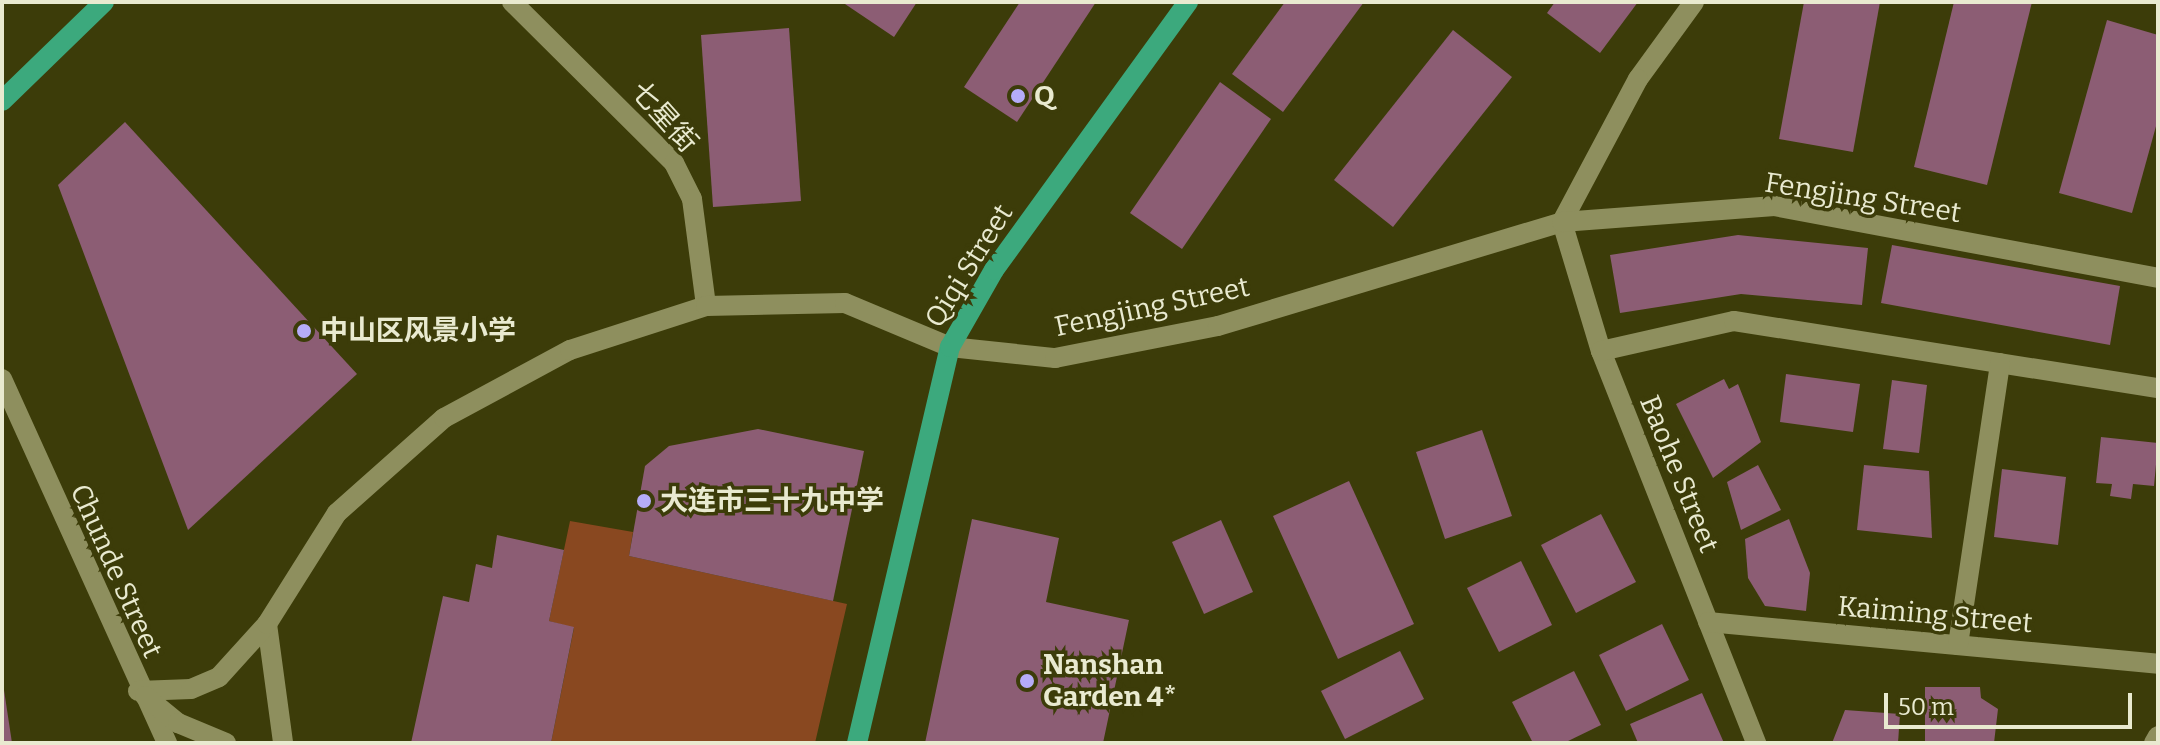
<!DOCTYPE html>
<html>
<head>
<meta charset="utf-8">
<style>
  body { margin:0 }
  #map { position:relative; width:2160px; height:745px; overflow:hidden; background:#3c3c09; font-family:Bitter,"Noto Sans SC",serif }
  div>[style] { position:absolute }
  .green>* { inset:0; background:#894820 }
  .building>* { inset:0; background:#8c5d74 }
  .minor>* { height:20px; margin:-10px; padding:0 10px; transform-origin:10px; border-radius:10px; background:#8e8f5e }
  .major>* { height:20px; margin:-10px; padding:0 10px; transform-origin:10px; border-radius:10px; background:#3ca97d }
  .dots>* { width:22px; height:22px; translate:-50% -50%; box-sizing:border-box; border:4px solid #3c3c09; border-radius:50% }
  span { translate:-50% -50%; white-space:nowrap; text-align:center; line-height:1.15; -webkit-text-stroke:7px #3c3c09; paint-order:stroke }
  .poi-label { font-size:28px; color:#e9ead0; font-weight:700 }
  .left { translate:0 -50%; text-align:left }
  .street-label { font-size:28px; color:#e9ead0 }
  .frame { position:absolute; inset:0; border:4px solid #e9ead0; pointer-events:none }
  .scale { position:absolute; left:1884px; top:693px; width:248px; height:36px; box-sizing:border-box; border:4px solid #e9ead0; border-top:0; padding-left:10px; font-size:24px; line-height:28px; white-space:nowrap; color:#e9ead0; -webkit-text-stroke:6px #3c3c09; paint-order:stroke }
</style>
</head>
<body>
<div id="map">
  <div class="green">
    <i style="clip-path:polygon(570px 521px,633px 532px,629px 556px,847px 604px,815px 743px,551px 743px,574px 628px,549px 621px)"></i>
  </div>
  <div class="building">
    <i style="clip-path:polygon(842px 2px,917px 2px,894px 37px)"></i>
    <i style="clip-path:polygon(1020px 2px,1096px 2px,1017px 122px,964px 87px)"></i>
    <i style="clip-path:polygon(1285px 2px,1364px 2px,1283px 112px,1232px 74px)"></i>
    <i style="clip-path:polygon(1555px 2px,1638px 2px,1600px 53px,1547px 13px)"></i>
    <i style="clip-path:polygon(1804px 2px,1880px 2px,1853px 152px,1779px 139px)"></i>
    <i style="clip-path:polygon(1954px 2px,2032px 2px,1987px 185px,1914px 167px)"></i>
    <i style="clip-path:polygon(2107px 20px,2158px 35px,2158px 119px,2132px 213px,2059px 193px)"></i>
    <i style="clip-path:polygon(789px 28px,801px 201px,713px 207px,701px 35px)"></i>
    <i style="clip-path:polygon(1453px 30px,1512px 77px,1393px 227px,1334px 180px)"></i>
    <i style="clip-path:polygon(1220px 82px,1271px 119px,1182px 249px,1130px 213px)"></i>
    <i style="clip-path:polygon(125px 122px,357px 374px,188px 530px,58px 185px)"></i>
    <i style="clip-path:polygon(1738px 235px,1868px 248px,1862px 305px,1741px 294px,1620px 313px,1610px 255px)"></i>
    <i style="clip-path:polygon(1892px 245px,2120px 286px,2110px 345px,1881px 303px)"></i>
    <i style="clip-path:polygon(1786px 374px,1860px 384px,1853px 432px,1780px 422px)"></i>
    <i style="clip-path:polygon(1724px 379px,1729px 389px,1738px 384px,1761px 442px,1713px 478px,1676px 404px)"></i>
    <i style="clip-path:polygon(1892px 380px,1927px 385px,1919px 453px,1883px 449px)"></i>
    <i style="clip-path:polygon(758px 429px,864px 451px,833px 601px,629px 556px,645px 466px,669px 446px)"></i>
    <i style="clip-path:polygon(1482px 430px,1512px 516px,1445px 539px,1416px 452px)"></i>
    <i style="clip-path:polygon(2101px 437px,2158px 443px,2154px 486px,2133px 484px,2131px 499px,2110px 496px,2112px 484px,2096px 483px)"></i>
    <i style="clip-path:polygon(1758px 465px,1781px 510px,1741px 530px,1727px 482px)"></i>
    <i style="clip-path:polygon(1864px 465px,1929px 471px,1932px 538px,1857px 530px)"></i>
    <i style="clip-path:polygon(2002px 469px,2066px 477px,2058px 545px,1994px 537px)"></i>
    <i style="clip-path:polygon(1349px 481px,1414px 624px,1338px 659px,1273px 516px)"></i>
    <i style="clip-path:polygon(1601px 514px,1636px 582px,1576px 613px,1541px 545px)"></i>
    <i style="clip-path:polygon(972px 519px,1059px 538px,1046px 602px,1129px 620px,1103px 743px,925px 743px)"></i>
    <i style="clip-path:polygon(1789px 519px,1810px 573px,1806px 611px,1765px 606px,1748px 578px,1745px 539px)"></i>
    <i style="clip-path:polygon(1221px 520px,1253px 592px,1204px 614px,1172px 542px)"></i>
    <i style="clip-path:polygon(497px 535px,564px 550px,549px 621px,574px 627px,551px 743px,411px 743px,443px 596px,469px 602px,476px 564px,492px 568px)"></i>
    <i style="clip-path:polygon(1521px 561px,1552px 625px,1499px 652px,1467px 588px)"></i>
    <i style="clip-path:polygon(1662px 624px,1689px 680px,1626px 711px,1599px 655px)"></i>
    <i style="clip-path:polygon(1400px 651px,1424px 699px,1345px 739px,1321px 691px)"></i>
    <i style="clip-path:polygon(1574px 671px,1601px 725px,1564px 743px,1533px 743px,1512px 702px)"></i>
    <i style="clip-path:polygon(1925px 687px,1980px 687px,1981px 698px,1998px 709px,1994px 743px,1925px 743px)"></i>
    <i style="clip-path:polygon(4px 690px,12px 743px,2px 743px)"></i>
    <i style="clip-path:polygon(1702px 693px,1724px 743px,1638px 743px,1630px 724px)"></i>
    <i style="clip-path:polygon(1845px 710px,1900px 714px,1898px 743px,1832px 743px)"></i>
  </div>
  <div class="minor">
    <i style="left:512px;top:2px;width:228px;rotate:44.8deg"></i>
    <i style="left:674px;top:163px;width:40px;rotate:63.4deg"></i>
    <i style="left:692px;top:199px;width:108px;rotate:82.5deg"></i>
    <i style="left:1694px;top:2px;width:95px;rotate:126deg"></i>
    <i style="left:1638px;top:79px;width:162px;rotate:118deg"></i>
    <i style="left:1562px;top:222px;width:135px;rotate:73.2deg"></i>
    <i style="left:1601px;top:351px;width:422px;rotate:68.4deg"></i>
    <i style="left:1601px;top:351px;width:136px;rotate:-12.7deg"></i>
    <i style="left:1734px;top:321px;width:429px;rotate:9deg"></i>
    <i style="left:2px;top:379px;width:400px;rotate:65.6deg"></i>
    <i style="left:1708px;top:622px;width:452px;rotate:5.3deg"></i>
    <i style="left:267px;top:624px;width:120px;rotate:82.3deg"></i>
    <i style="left:1958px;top:645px;width:285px;rotate:-81.5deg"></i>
    <i style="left:138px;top:691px;width:53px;rotate:-2.2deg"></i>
    <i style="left:191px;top:689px;width:30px;rotate:-23deg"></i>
    <i style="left:219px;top:677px;width:72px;rotate:-47.8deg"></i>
    <i style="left:267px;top:624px;width:131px;rotate:-57.8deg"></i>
    <i style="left:337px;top:513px;width:143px;rotate:-41.6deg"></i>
    <i style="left:444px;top:418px;width:143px;rotate:-28.4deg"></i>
    <i style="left:570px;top:350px;width:143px;rotate:-17.9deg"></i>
    <i style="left:706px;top:306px;width:139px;rotate:-1.2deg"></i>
    <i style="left:845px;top:303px;width:114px;rotate:22.7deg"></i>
    <i style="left:950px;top:347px;width:106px;rotate:6deg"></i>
    <i style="left:1055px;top:358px;width:166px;rotate:-11.1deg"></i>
    <i style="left:1218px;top:326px;width:359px;rotate:-16.8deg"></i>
    <i style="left:1562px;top:222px;width:213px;rotate:-4.3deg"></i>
    <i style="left:1774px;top:206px;width:391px;rotate:10.6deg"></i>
    <i style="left:145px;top:696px;width:43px;rotate:39.3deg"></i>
    <i style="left:178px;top:723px;width:52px;rotate:22.6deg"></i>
    <i style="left:2154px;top:743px;width:8px;rotate:-60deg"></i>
  </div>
  <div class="major">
    <i style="left:2px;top:101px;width:142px;rotate:-44.1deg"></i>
    <i style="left:857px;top:743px;width:407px;rotate:-76.8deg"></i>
    <i style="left:950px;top:347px;width:89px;rotate:-60.3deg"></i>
    <i style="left:994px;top:270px;width:331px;rotate:-54.1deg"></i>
  </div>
  <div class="dots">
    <i style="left:1018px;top:96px;background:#b5acf8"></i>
    <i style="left:304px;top:331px;background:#b5acf8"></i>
    <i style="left:644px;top:501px;background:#b5acf8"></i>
    <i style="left:1027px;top:681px;background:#b5acf8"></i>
  </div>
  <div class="poi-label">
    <span class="left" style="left:1034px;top:96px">Q</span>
    <span class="left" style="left:320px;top:331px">中山区风景小学</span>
    <span class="left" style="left:660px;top:501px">大连市三十九中学</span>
    <span class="left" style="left:1043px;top:681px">Nanshan<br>Garden 4*</span>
  </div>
  <div class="street-label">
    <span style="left:664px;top:117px;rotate:48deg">七星街</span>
    <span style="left:1863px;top:198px;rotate:9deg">Fengjing Street</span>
    <span style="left:969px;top:266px;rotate:-58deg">Qiqi Street</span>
    <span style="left:1152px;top:307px;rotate:-12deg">Fengjing Street</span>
    <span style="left:1679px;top:474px;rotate:68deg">Baohe Street</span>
    <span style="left:116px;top:571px;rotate:66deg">Chunde Street</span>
    <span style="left:1935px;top:615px;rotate:5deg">Kaiming Street</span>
  </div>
  <div class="frame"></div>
  <div class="scale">50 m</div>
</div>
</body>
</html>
